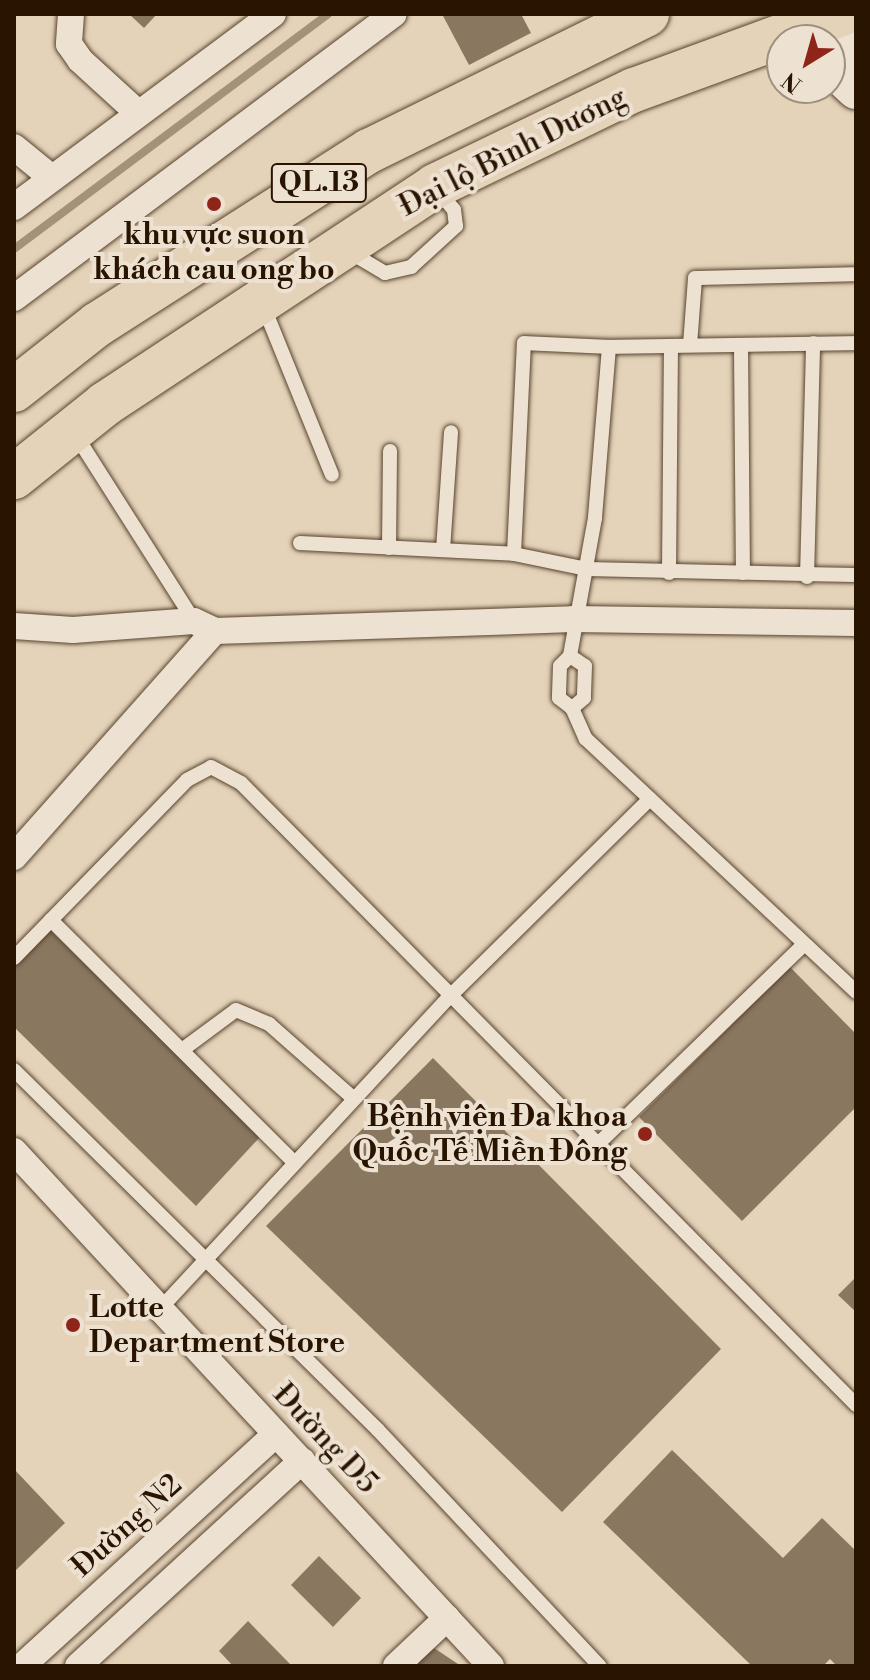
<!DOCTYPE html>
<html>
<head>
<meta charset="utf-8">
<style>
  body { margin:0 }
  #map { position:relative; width:870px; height:1680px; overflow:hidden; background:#e4d2b9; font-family:"Libre Bodoni",serif }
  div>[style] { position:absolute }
  .stream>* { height:8px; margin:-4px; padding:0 4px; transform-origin:4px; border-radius:4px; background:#a4917a }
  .building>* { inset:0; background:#8a7760 }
  .roads { filter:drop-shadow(0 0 2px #58442e) drop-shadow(0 0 2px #58442e) }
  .lane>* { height:14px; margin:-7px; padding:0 7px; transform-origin:7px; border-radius:7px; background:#ede2d2 }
  .street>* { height:26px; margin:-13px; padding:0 13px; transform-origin:13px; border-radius:13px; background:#ede2d2 }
  .secondary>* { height:38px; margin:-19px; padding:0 19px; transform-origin:19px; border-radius:19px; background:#ede2d2 }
  .highway>* { height:44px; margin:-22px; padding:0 22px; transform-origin:22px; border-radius:22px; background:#e4d2b9 }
  .dots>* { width:22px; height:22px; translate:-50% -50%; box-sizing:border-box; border:4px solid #ede2d2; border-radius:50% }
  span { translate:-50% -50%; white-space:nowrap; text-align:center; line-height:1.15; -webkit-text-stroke:8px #ede2d2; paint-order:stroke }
  .shield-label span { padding:2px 6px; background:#ede2d2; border:2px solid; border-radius:6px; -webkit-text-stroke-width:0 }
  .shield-label { font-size:28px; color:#291400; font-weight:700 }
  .street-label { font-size:30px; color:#291400 }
  .poi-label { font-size:30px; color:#291400; font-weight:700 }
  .right { translate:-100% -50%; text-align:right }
  .left { translate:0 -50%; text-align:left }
  .frame { position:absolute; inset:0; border:16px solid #291400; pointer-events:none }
  .north { position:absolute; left:766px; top:24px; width:80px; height:80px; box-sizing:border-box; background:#ede2d2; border:2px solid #9f907e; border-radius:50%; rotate:217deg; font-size:22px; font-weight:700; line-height:32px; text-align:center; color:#291400 }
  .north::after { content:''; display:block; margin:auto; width:28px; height:36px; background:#8f2418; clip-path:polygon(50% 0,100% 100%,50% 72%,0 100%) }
</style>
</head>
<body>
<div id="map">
  <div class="stream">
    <i style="left:14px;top:249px;width:392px;rotate:-36.8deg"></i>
  </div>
  <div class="building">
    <i style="clip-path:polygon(129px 14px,157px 14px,144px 28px)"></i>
    <i style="clip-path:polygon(442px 14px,521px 14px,531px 33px,469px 65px)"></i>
    <i style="clip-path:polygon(46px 926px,260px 1137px,196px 1206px,14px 1027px,14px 958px)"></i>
    <i style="clip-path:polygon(790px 967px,856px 1034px,856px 1107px,742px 1221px,639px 1117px)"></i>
    <i style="clip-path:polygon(433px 1058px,721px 1349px,562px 1512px,266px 1226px)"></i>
    <i style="clip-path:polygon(856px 1277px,856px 1312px,838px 1295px)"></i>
    <i style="clip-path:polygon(672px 1450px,783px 1558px,822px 1518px,856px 1551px,856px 1666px,837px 1666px,830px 1659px,823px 1666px,752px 1666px,603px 1522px)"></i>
    <i style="clip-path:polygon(14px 1469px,65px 1523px,14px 1572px)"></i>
    <i style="clip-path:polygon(319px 1556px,361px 1598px,333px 1627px,291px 1585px)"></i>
    <i style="clip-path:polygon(248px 1621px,292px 1666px,233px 1666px,219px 1651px)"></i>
    <i style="clip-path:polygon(428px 1644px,461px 1666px,401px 1666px)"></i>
  </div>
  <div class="roads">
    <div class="lane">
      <i style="left:348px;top:251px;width:43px;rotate:30.7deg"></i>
      <i style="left:385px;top:273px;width:27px;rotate:-13deg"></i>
      <i style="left:411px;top:267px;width:61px;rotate:-42.3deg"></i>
      <i style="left:456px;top:226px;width:16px;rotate:-97deg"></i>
      <i style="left:454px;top:210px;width:26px;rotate:-129deg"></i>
      <i style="left:263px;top:305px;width:183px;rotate:67.9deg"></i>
      <i style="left:690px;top:345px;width:67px;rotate:-85.7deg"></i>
      <i style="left:695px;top:278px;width:161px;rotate:-1.4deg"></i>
      <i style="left:609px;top:347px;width:247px;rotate:-0.9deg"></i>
      <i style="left:741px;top:348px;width:225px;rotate:89.5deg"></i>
      <i style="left:75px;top:434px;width:222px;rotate:57.5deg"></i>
      <i style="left:300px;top:543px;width:214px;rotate:2.9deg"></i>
      <i style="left:514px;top:554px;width:75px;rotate:11.6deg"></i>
      <i style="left:587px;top:569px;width:269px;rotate:1.3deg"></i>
      <i style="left:389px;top:548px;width:97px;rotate:-89.4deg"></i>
      <i style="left:443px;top:550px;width:118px;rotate:-86.1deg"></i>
      <i style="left:514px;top:554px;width:211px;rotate:-87.3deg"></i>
      <i style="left:524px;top:343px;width:85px;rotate:2.7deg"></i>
      <i style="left:609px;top:347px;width:172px;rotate:94.7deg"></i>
      <i style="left:595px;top:518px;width:140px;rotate:100.3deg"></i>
      <i style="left:570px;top:656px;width:14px;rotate:135deg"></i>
      <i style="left:560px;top:666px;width:32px;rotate:92deg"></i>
      <i style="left:559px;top:698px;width:16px;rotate:38deg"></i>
      <i style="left:572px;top:708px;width:34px;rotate:66deg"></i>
      <i style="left:586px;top:739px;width:370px;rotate:43.1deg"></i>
      <i style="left:669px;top:573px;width:223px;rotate:-89.5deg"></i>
      <i style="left:807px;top:577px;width:234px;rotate:-88.5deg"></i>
      <i style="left:570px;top:656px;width:18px;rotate:34deg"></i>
      <i style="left:585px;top:666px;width:32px;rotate:92deg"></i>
      <i style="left:584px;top:698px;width:16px;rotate:140deg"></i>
      <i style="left:51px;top:920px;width:195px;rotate:-45.8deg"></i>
      <i style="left:187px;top:780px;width:27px;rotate:-28deg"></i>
      <i style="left:211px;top:767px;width:34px;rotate:28deg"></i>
      <i style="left:241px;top:783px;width:875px;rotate:45.32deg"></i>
      <i style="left:14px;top:958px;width:53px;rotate:-45.8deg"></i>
      <i style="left:51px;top:920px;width:342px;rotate:44.9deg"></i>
      <i style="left:182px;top:1050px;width:67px;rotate:-36.5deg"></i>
      <i style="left:236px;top:1010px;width:36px;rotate:23deg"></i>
      <i style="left:269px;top:1024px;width:112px;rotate:41.4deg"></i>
      <i style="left:14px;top:1070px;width:512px;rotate:44.68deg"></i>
      <i style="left:378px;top:1430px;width:324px;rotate:46.8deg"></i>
      <i style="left:600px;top:1142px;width:284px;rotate:-44.1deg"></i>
      <i style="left:160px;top:1309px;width:425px;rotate:-47.2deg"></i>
      <i style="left:449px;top:997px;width:282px;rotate:-44.6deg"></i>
    </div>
    <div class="street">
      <i style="left:71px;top:14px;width:30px;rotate:94deg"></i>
      <i style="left:69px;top:44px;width:19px;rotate:55deg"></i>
      <i style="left:80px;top:60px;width:79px;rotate:42.4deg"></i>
      <i style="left:14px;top:147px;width:49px;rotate:39.2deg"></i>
      <i style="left:14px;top:207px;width:323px;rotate:-36.7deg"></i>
      <i style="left:14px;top:298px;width:474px;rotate:-36.8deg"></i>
      <i style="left:14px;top:626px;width:59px;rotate:3.9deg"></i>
      <i style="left:73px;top:630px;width:121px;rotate:-4.3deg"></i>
      <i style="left:194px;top:621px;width:23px;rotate:25deg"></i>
      <i style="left:215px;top:631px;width:358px;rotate:-1.9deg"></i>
      <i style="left:573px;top:619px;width:283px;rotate:0.8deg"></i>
      <i style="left:14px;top:857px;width:302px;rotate:-48.4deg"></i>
      <i style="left:14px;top:1151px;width:702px;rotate:47.19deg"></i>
      <i style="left:22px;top:1666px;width:344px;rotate:-42.4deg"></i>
      <i style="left:78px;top:1666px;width:304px;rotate:-42.5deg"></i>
      <i style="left:396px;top:1666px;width:70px;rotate:-43.3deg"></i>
    </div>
    <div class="secondary">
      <i style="left:830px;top:19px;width:36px;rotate:44deg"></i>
      <i style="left:830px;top:66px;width:35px;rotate:43deg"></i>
    </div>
    <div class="highway">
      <i style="left:14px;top:390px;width:107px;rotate:-38.2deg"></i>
      <i style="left:98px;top:324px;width:322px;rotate:-32.6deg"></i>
      <i style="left:369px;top:151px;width:310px;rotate:-26.2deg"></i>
      <i style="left:14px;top:477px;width:117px;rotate:-38.7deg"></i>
      <i style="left:105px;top:404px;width:396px;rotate:-33.4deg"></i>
      <i style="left:435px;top:186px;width:221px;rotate:-25.8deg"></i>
      <i style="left:634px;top:90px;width:221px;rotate:-20.1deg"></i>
    </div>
  </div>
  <div class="dots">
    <i style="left:214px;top:204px;background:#8f2418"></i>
    <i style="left:645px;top:1134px;background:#8f2418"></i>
    <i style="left:73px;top:1325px;background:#8f2418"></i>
  </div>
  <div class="shield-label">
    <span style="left:319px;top:183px">QL.13</span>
  </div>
  <div class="street-label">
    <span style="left:513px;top:152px;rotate:-27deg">Đại lộ Bình Dương</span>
    <span style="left:325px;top:1439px;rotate:47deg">Đường D5</span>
    <span style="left:127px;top:1526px;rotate:-42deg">Đường N2</span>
  </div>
  <div class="poi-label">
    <span style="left:214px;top:252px">khu vực suon<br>khách cau ong bo</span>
    <span class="right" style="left:627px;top:1134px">Bệnh viện Đa khoa<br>Quốc Tế Miền Đông</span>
    <span class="left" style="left:89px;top:1325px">Lotte<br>Department Store</span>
  </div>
  <div class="frame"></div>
  <div class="north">N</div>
</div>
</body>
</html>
